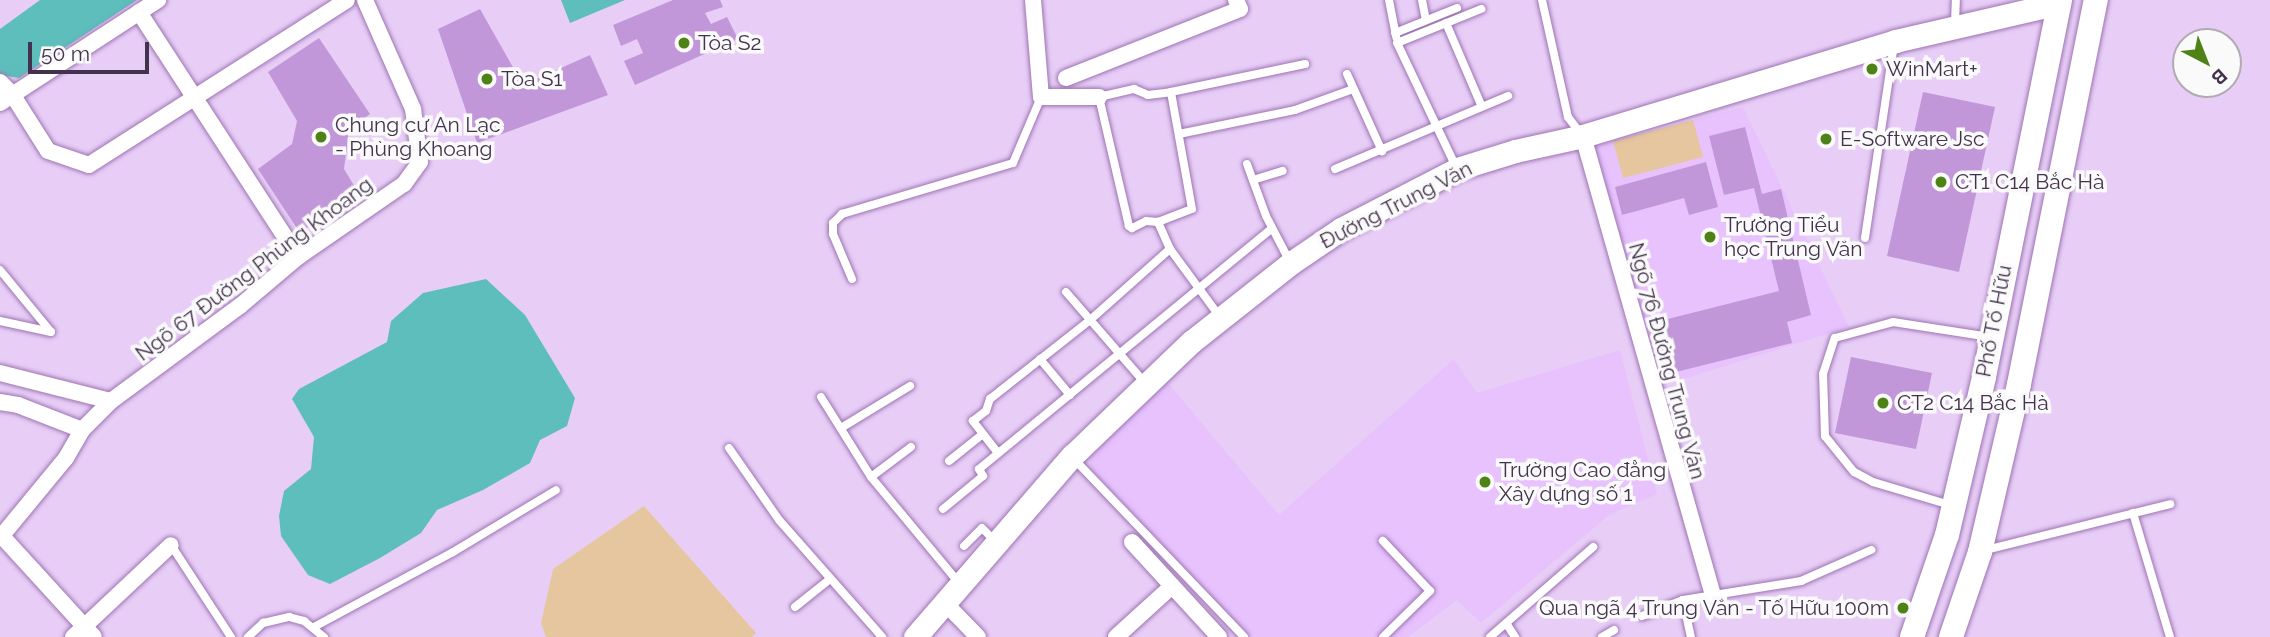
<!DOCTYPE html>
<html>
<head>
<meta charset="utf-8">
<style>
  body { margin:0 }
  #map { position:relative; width:2270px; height:637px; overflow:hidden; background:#e8cef7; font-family:Raleway,sans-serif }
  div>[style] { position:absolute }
  .built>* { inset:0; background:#e7c2fd }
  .green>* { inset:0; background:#e5c69e }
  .water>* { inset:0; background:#5dbebc }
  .building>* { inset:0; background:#c197d9 }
  .roads { filter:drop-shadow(0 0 2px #9d74b3) drop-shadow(0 0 2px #9d74b3) }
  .lane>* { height:8px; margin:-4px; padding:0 4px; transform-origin:4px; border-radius:4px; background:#fff }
  .street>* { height:16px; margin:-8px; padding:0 8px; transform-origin:8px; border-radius:8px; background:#fff }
  .secondary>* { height:23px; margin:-11.5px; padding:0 11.5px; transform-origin:11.5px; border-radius:11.5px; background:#fff }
  .primary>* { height:24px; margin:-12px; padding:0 12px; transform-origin:12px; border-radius:12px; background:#fff }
  .dots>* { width:19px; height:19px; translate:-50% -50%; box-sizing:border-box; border:4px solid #fafafa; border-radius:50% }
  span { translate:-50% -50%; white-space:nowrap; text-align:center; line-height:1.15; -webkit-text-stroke:7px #fafafa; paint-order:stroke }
  .poi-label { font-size:21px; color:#43324d }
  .left { translate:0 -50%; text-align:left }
  .right { translate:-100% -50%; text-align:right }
  .street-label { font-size:21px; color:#43324d }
  .north { position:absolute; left:2172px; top:28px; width:70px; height:70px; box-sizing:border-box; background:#fafafa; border:2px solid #b1aab5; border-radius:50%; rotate:138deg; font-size:19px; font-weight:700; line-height:28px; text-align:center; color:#43324d }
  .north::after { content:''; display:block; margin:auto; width:24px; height:32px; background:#4e8217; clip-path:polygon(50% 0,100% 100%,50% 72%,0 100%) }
  .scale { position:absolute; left:28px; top:42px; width:121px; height:32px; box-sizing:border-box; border:4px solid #43324d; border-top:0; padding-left:9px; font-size:21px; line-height:24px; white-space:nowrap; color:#43324d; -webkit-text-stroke:5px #fafafa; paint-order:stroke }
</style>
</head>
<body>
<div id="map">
  <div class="built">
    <i style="clip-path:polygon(1743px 107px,1849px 327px,1655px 388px,1590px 147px)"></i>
    <i style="clip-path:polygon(1620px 350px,1657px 494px,1609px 515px,1481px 623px,1457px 600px,1408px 637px,1251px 637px,1091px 469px,1088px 447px,1164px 378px,1279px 515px,1454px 359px,1477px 393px)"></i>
  </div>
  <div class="green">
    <i style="clip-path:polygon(1693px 120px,1703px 157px,1623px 178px,1613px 141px)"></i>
    <i style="clip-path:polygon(644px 506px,756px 633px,752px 637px,546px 637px,541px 623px,553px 569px)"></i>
  </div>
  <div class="water">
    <i style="clip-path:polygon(40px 0,137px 0,19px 78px,0 75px,0 29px)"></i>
    <i style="clip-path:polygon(561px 0,625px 0,570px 23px)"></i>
    <i style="clip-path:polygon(486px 279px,525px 315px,575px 398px,567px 426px,540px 440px,530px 463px,483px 490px,437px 510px,421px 533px,380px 558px,330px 584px,308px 575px,281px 536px,279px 516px,284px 491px,311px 469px,314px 437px,292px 399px,299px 389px,387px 342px,391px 321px,423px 293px)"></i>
  </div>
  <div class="building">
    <i style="clip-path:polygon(673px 0,720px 0,723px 7px,705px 13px,711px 24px,727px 17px,738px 39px,635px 85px,624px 61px,643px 53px,637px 39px,621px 46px,613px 25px)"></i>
    <i style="clip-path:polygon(480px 9px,523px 85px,590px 55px,608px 95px,477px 143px,438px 29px)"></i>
    <i style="clip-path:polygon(319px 38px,370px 114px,349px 130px,344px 169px,358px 192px,300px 233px,258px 169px,292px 144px,297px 121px,268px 72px)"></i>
    <i style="clip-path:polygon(1923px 92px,1995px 107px,1959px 272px,1887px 256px)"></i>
    <i style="clip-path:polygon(1745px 127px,1762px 194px,1781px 189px,1811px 315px,1787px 322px,1792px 343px,1652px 378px,1647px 356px,1656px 354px,1648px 324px,1779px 291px,1754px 188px,1724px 195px,1709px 136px)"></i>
    <i style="clip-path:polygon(1706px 162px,1718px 207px,1689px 215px,1684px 198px,1622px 215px,1615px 187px)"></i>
    <i style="clip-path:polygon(1851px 357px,1932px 373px,1916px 449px,1835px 433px)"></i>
  </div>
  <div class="roads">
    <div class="lane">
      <i style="left:1389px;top:0;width:38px;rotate:79deg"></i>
      <i style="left:1422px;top:0;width:20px;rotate:79deg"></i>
      <i style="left:1542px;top:0;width:120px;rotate:77.5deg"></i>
      <i style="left:1568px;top:117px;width:21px;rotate:53deg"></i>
      <i style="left:1446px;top:23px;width:91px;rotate:66.8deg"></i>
      <i style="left:1955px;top:24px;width:24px;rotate:-88deg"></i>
      <i style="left:1395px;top:33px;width:67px;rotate:-22deg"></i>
      <i style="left:1347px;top:74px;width:85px;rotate:65.6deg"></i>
      <i style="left:1179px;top:134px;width:118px;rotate:-11.7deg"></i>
      <i style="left:1295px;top:110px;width:62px;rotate:-19.9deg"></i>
      <i style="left:1247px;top:164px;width:55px;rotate:69.9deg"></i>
      <i style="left:1266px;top:216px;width:50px;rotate:62.4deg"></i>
      <i style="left:1456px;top:167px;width:137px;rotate:-115.4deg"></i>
      <i style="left:1397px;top:43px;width:91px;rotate:-22deg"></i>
      <i style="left:1335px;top:169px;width:188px;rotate:-22.9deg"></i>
      <i style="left:1253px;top:180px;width:31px;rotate:-17deg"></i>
      <i style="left:1158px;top:222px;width:36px;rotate:-21deg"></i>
      <i style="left:1192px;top:209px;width:119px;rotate:-100.2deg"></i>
      <i style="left:1865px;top:238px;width:196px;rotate:-81.5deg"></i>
      <i style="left:0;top:270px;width:80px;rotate:50.6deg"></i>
      <i style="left:51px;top:332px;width:52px;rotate:-167.8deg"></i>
      <i style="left:852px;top:279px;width:49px;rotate:-112.9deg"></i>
      <i style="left:833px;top:234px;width:11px;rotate:-90deg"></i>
      <i style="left:833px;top:223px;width:13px;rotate:-45deg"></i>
      <i style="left:842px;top:214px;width:178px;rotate:-16.6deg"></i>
      <i style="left:1013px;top:163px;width:72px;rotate:-67deg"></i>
      <i style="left:1066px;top:292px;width:121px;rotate:49deg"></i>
      <i style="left:1220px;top:317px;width:84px;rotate:-126.3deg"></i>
      <i style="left:1170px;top:249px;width:30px;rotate:-114deg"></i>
      <i style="left:1158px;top:222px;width:12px;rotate:-175deg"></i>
      <i style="left:1146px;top:221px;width:16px;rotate:153deg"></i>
      <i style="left:1132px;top:228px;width:4px;rotate:-146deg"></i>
      <i style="left:1129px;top:226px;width:132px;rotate:-103.1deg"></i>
      <i style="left:1099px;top:97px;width:36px;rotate:-13deg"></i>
      <i style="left:1134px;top:89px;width:15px;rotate:23deg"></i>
      <i style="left:1148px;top:95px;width:23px;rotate:-7deg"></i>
      <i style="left:1171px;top:92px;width:137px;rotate:-11.8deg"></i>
      <i style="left:1040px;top:359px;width:47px;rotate:50.2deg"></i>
      <i style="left:821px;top:397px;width:94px;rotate:58deg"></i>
      <i style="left:871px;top:477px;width:138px;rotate:50.3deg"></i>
      <i style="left:841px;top:428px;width:81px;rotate:-31.3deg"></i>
      <i style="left:729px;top:448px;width:88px;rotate:55.2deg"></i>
      <i style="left:779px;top:520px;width:156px;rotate:48.6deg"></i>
      <i style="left:998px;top:453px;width:41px;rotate:-128deg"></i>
      <i style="left:973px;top:421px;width:16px;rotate:-38deg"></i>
      <i style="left:986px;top:411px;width:13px;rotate:-72deg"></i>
      <i style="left:990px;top:399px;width:127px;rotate:-38.3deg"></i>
      <i style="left:1090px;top:320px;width:107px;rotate:-41.6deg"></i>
      <i style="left:1074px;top:459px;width:246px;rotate:46.3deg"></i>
      <i style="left:949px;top:461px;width:43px;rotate:-38.5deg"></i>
      <i style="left:871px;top:477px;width:50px;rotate:-36.9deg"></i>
      <i style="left:1950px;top:505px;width:80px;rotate:-163.4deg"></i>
      <i style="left:1873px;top:482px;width:21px;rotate:-152deg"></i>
      <i style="left:1854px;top:472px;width:46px;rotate:-128.9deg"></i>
      <i style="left:1825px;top:436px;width:62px;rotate:-91.8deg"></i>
      <i style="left:1823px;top:374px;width:38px;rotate:-72deg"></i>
      <i style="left:1835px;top:338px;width:60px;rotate:-15.4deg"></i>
      <i style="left:1893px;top:322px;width:98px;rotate:8.8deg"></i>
      <i style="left:943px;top:509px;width:52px;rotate:-39.5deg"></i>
      <i style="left:983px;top:476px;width:8px;rotate:-120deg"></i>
      <i style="left:979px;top:469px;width:379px;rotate:-39.4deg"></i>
      <i style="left:2133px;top:513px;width:129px;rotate:73.4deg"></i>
      <i style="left:171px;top:545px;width:110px;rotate:56.9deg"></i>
      <i style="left:964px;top:546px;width:25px;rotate:-45deg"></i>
      <i style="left:982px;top:528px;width:18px;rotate:45deg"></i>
      <i style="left:1986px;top:550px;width:190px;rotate:-14deg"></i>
      <i style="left:1683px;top:600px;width:38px;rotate:78deg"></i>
      <i style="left:795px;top:607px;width:43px;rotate:-38.5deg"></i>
      <i style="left:1642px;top:616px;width:44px;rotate:-21.3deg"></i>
      <i style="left:1683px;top:600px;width:120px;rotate:-9.1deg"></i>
      <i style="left:1801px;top:581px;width:77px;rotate:-23.9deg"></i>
      <i style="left:1506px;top:623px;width:17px;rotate:57deg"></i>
      <i style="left:314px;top:627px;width:158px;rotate:-28.3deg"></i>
      <i style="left:453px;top:552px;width:120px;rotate:-31deg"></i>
      <i style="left:248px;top:637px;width:21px;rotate:-43deg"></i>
      <i style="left:263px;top:623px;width:27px;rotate:-13deg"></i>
      <i style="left:289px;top:617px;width:16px;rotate:15deg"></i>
      <i style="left:304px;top:621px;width:26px;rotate:39deg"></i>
      <i style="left:1383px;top:637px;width:66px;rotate:-44.4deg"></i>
      <i style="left:1430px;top:591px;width:69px;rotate:-133.2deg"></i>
      <i style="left:1490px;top:637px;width:137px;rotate:-41.1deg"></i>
      <i style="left:1602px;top:637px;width:14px;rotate:-30deg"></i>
    </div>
    <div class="street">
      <i style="left:1033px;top:0;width:97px;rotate:85.3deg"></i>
      <i style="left:1041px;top:97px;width:58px"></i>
      <i style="left:139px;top:12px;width:292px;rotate:57deg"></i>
      <i style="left:1066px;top:78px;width:187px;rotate:-21.6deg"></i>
      <i style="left:1240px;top:9px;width:10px;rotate:-114deg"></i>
      <i style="left:0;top:82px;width:17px;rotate:45deg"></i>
      <i style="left:12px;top:94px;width:67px;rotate:57.7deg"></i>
      <i style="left:48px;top:151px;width:43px;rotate:18.9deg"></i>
      <i style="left:89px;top:165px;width:306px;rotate:-32.6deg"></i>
      <i style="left:0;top:103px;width:189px;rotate:-33.1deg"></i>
      <i style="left:1583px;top:136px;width:478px;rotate:74.2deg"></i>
      <i style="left:0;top:373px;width:114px;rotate:14.2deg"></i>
      <i style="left:0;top:402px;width:18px;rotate:9deg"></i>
      <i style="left:18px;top:405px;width:69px;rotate:21.3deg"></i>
      <i style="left:0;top:534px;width:139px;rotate:47.6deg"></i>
      <i style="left:0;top:538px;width:104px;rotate:-50.5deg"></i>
      <i style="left:66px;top:458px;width:32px;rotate:-60deg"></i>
      <i style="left:82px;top:430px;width:41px;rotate:-45deg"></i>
      <i style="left:111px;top:401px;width:160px;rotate:-36.4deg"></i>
      <i style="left:240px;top:306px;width:76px;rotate:-40.2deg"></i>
      <i style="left:298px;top:257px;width:129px;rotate:-34.6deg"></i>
      <i style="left:404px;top:184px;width:27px;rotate:-54deg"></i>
      <i style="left:420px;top:162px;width:53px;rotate:-97.5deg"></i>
      <i style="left:413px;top:109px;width:119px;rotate:-113.8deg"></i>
      <i style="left:1132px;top:542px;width:129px;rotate:47.5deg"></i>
      <i style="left:946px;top:604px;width:46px;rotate:45.9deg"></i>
      <i style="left:73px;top:637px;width:134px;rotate:-43.2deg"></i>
      <i style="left:1116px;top:637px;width:76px;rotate:-42.3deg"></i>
    </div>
    <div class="secondary">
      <i style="left:915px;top:637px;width:240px;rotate:-49.1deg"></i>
      <i style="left:1072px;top:456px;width:165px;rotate:-43.8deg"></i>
      <i style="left:1191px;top:342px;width:127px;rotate:-38.3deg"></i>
      <i style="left:1291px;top:263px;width:60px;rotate:-34.2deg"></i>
      <i style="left:1341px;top:229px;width:131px;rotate:-27.3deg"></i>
      <i style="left:1457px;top:169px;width:61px;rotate:-17.2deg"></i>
      <i style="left:1515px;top:151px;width:70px;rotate:-12.4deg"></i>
      <i style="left:1583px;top:136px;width:326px;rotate:-16.9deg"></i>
      <i style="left:1895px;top:41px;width:168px;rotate:-13deg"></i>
    </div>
    <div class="primary">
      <i style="left:1912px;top:637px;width:108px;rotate:-71.1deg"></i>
      <i style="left:1947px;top:535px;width:162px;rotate:-76.8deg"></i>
      <i style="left:1984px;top:377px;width:385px;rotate:-78.6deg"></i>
      <i style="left:1951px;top:637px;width:90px;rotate:-71.2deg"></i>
      <i style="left:1980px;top:552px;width:172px;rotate:-76.9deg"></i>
      <i style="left:2019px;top:384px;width:392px;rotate:-78.7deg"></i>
    </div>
  </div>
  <div class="dots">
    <i style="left:684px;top:43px;background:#4e8217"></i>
    <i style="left:1872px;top:69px;background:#4e8217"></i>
    <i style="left:487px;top:79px;background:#4e8217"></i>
    <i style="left:321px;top:137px;background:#4e8217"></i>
    <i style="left:1826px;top:139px;background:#4e8217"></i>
    <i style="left:1941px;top:182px;background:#4e8217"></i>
    <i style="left:1710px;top:237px;background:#4e8217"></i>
    <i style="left:1883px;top:403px;background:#4e8217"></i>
    <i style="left:1485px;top:482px;background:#4e8217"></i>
    <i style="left:1903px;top:608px;background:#4e8217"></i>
  </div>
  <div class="poi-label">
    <span class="left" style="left:698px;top:43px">Tòa S2</span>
    <span class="left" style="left:1886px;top:69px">WinMart+</span>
    <span class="left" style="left:501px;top:79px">Tòa S1</span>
    <span class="left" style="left:335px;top:137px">Chung cư An Lạc<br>- Phùng Khoang</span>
    <span class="left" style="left:1840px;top:139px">E-Software Jsc</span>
    <span class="left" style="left:1955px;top:182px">CT1 C14 Bắc Hà</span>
    <span class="left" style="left:1724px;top:237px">Trường Tiểu<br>học Trung Văn</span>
    <span class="left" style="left:1897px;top:403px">CT2 C14 Bắc Hà</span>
    <span class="left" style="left:1499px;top:482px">Trường Cao đẳng<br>Xây dựng số 1</span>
    <span class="right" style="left:1889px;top:608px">Qua ngã 4 Trung Văn - Tố Hữu 100m</span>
  </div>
  <div class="street-label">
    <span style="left:1396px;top:205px;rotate:-27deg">Đường Trung Văn</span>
    <span style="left:254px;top:269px;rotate:-37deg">Ngõ 67 Đường Phùng Khoang</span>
    <span style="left:1994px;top:321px;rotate:-79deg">Phố Tố Hữu</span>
    <span style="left:1667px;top:361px;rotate:75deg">Ngõ 76 Đường Trung Văn</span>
  </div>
  <div class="north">B</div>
  <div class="scale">50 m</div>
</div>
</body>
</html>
